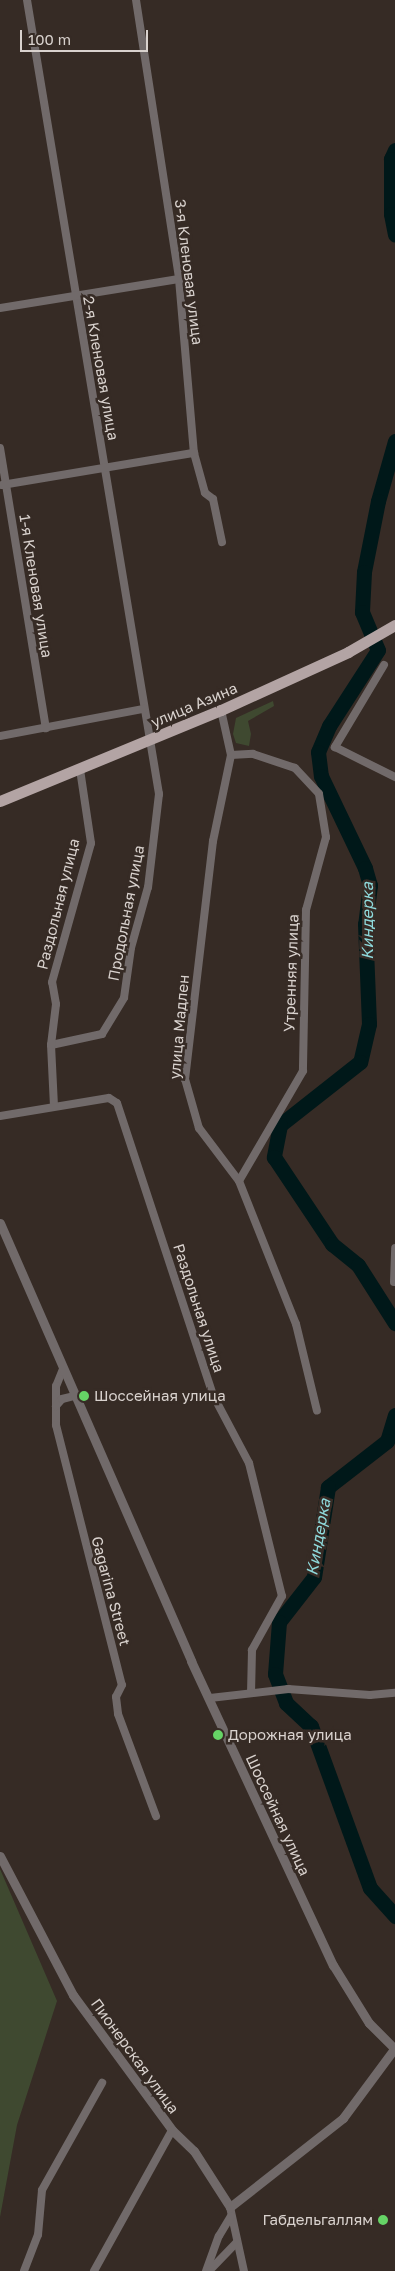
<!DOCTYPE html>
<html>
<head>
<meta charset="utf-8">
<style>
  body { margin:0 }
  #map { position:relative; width:395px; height:2271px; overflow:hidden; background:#362b25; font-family:"Golos Text",sans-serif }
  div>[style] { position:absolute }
  .green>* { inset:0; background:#3f4930 }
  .river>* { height:15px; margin:-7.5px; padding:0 7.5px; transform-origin:7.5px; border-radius:7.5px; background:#001819 }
  .minor>* { height:8px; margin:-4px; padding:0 4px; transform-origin:4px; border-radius:4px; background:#716a6a }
  .tertiary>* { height:9px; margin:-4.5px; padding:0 4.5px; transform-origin:4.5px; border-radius:4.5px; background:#716a6a }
  .primary>* { height:11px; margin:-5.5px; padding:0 5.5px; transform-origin:5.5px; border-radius:5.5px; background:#b3a4a4 }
  .dots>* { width:14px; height:14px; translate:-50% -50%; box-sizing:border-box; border:2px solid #362b25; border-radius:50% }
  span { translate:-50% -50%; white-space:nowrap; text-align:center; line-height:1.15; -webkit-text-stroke:5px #362b25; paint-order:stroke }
  .street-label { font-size:15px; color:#d9d2ce }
  .poi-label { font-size:15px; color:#d9d2ce }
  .left { translate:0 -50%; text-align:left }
  .right { translate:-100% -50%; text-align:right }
  .water-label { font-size:16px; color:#8fdadc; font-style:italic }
  .scale { position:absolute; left:20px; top:30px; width:128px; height:22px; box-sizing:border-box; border:2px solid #d9d2ce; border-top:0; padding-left:6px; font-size:15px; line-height:18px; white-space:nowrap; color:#d9d2ce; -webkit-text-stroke:4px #362b25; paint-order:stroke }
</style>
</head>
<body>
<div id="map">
  <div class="green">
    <i style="clip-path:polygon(273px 701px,274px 706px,248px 721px,251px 734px,249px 746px,236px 743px,233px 734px,236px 718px)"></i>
    <i style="clip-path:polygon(0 1869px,57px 2001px,17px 2125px,0 2217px)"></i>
  </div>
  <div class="river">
    <i style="left:395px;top:150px;width:10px;rotate:114deg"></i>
    <i style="left:391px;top:159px;width:55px;rotate:90deg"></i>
    <i style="left:391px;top:214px;width:21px;rotate:79deg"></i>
    <i style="left:395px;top:441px;width:62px;rotate:105.8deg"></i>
    <i style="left:378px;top:501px;width:72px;rotate:101.2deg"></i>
    <i style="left:364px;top:572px;width:40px;rotate:92.9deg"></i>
    <i style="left:362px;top:612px;width:41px;rotate:67.2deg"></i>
    <i style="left:378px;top:650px;width:90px;rotate:122.8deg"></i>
    <i style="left:329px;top:726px;width:28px;rotate:113deg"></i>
    <i style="left:318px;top:752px;width:24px;rotate:83deg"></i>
    <i style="left:321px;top:776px;width:102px;rotate:64.4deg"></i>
    <i style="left:365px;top:868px;width:18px;rotate:74deg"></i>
    <i style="left:370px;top:885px;width:39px;rotate:97deg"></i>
    <i style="left:365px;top:924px;width:100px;rotate:87.7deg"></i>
    <i style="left:369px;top:1024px;width:39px;rotate:103deg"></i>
    <i style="left:360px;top:1062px;width:102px;rotate:141.8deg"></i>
    <i style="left:280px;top:1125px;width:33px;rotate:101deg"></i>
    <i style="left:274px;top:1157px;width:105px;rotate:56.3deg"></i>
    <i style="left:332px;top:1244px;width:33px;rotate:39deg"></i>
    <i style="left:358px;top:1265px;width:69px;rotate:57.5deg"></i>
    <i style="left:395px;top:1415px;width:27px;rotate:107deg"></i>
    <i style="left:387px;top:1441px;width:75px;rotate:142.1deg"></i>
    <i style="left:328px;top:1487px;width:91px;rotate:98.8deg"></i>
    <i style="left:314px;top:1577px;width:57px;rotate:127.9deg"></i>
    <i style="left:279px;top:1622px;width:52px;rotate:94.4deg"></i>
    <i style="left:275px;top:1674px;width:31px;rotate:69deg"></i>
    <i style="left:286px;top:1703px;width:34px;rotate:43deg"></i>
    <i style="left:311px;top:1726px;width:172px;rotate:70deg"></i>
    <i style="left:370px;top:1888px;width:38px;rotate:48deg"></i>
  </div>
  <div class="minor">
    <i style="left:27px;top:0;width:805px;rotate:80.56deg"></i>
    <i style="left:159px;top:794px;width:94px;rotate:96.7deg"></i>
    <i style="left:148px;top:887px;width:63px;rotate:105.6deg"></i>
    <i style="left:131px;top:948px;width:50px;rotate:98deg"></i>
    <i style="left:124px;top:998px;width:42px;rotate:121.4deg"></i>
    <i style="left:102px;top:1034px;width:52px;rotate:167.8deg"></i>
    <i style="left:136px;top:0;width:282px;rotate:81.2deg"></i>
    <i style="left:179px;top:279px;width:175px;rotate:85.1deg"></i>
    <i style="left:194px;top:453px;width:41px;rotate:74.6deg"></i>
    <i style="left:205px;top:493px;width:10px;rotate:37deg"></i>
    <i style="left:213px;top:499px;width:44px;rotate:78.2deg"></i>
    <i style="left:0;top:308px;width:181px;rotate:-9.2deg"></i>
    <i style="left:0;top:448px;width:284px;rotate:80.7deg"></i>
    <i style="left:2px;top:485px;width:195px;rotate:-9.5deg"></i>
    <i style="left:384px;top:665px;width:96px;rotate:120.9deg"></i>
    <i style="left:335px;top:747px;width:67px;rotate:26.6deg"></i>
    <i style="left:221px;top:710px;width:46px;rotate:77.5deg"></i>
    <i style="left:231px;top:755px;width:88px;rotate:101.8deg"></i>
    <i style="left:213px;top:841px;width:240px;rotate:96.7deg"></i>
    <i style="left:185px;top:1079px;width:51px;rotate:74.1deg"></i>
    <i style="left:199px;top:1128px;width:66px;rotate:53deg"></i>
    <i style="left:239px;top:1181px;width:154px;rotate:68.3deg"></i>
    <i style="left:296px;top:1324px;width:89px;rotate:76.4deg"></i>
    <i style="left:0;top:736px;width:146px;rotate:-10.7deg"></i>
    <i style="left:231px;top:755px;width:22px;rotate:-3deg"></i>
    <i style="left:253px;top:754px;width:44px;rotate:18.4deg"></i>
    <i style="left:295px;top:768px;width:35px;rotate:47deg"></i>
    <i style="left:319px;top:794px;width:44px;rotate:80.8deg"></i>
    <i style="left:326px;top:837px;width:76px;rotate:105.3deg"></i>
    <i style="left:306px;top:910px;width:161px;rotate:91.1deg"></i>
    <i style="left:303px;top:1071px;width:127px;rotate:120.2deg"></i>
    <i style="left:54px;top:1106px;width:61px;rotate:-92.8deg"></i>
    <i style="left:51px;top:1045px;width:41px;rotate:-83deg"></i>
    <i style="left:56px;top:1004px;width:22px;rotate:-100deg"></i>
    <i style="left:52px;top:982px;width:144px;rotate:-74.3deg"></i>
    <i style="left:91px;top:843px;width:75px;rotate:-98.5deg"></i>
    <i style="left:0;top:1116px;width:110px;rotate:-9.4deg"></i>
    <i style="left:109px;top:1098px;width:9px;rotate:32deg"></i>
    <i style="left:117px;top:1103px;width:307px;rotate:71.8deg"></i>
    <i style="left:213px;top:1395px;width:77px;rotate:62.1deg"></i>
    <i style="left:249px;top:1463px;width:137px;rotate:76.1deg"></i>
    <i style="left:282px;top:1596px;width:62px;rotate:119.1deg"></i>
    <i style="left:252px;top:1650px;width:43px;rotate:91.3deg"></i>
    <i style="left:394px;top:1282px;width:34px;rotate:-88deg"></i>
    <i style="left:63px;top:1369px;width:18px;rotate:112deg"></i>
    <i style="left:56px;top:1386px;width:39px;rotate:90deg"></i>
    <i style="left:56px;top:1425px;width:268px;rotate:75.8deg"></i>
    <i style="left:122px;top:1685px;width:13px;rotate:117deg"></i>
    <i style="left:116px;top:1697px;width:17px;rotate:83deg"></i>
    <i style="left:118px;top:1714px;width:109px;rotate:69.6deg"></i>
    <i style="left:56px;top:1406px;width:9px;rotate:-49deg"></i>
    <i style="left:62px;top:1399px;width:12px;rotate:-14deg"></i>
    <i style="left:210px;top:1698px;width:79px;rotate:-6.6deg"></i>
    <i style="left:288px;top:1689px;width:82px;rotate:4.2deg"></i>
    <i style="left:370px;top:1695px;width:25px;rotate:-5deg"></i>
    <i style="left:230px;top:2207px;width:66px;rotate:77.7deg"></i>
    <i style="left:24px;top:2271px;width:39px;rotate:-69deg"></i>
    <i style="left:38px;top:2235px;width:45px;rotate:-84.9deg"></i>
    <i style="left:42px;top:2190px;width:123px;rotate:-60.7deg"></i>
    <i style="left:94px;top:2271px;width:161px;rotate:-61deg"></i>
    <i style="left:206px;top:2271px;width:37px;rotate:-70deg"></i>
    <i style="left:219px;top:2236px;width:23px;rotate:-59deg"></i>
    <i style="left:209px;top:2271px;width:40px;rotate:-46deg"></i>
  </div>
  <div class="tertiary">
    <i style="left:0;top:1223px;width:478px;rotate:66.4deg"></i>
    <i style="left:191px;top:1661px;width:336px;rotate:65deg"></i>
    <i style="left:333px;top:1965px;width:68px;rotate:58.2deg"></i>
    <i style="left:369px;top:2023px;width:37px;rotate:45deg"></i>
    <i style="left:0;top:1856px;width:157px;rotate:62.3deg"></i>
    <i style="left:73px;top:1995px;width:167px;rotate:53.7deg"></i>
    <i style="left:172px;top:2130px;width:30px;rotate:44deg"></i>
    <i style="left:194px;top:2151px;width:67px;rotate:57.3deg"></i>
    <i style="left:230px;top:2207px;width:144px;rotate:-38.2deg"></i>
    <i style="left:343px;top:2118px;width:86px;rotate:-53.5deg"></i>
  </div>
  <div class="primary">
    <i style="left:0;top:801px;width:239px;rotate:-22.4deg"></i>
    <i style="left:221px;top:710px;width:140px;rotate:-24.5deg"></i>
    <i style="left:348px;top:652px;width:54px;rotate:-29.9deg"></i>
  </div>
  <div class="dots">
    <i style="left:84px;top:1396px;background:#66d466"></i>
    <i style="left:218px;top:1735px;background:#66d466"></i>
    <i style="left:383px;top:2220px;background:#66d466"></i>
  </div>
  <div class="street-label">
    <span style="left:189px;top:272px;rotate:83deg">3-я Кленовая улица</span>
    <span style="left:101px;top:368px;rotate:80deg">2-я Кленовая улица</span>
    <span style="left:36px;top:586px;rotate:81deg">1-я Кленовая улица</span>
    <span style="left:194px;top:705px;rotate:-23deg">улица Азина</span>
    <span style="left:58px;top:904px;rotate:-76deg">Раздольная улица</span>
    <span style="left:126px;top:913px;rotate:-79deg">Продольная улица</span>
    <span style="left:291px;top:973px;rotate:-88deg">Утренняя улица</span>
    <span style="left:179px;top:1027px;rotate:-85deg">улица Мадлен</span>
    <span style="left:199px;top:1308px;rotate:72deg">Раздольная улица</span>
    <span style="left:111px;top:1591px;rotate:75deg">Gagarina Street</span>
    <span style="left:278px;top:1815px;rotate:65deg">Шоссейная улица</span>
    <span style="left:135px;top:2056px;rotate:54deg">Пионерская улица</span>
  </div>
  <div class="poi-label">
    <span class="left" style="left:94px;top:1396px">Шоссейная улица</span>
    <span class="left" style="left:228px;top:1735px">Дорожная улица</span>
    <span class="right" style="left:373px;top:2220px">Габдельгаллям</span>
  </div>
  <div class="water-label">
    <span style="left:367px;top:921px;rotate:-90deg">Киндерка</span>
    <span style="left:318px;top:1537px;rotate:-80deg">Киндерка</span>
  </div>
  <div class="scale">100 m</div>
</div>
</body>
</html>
